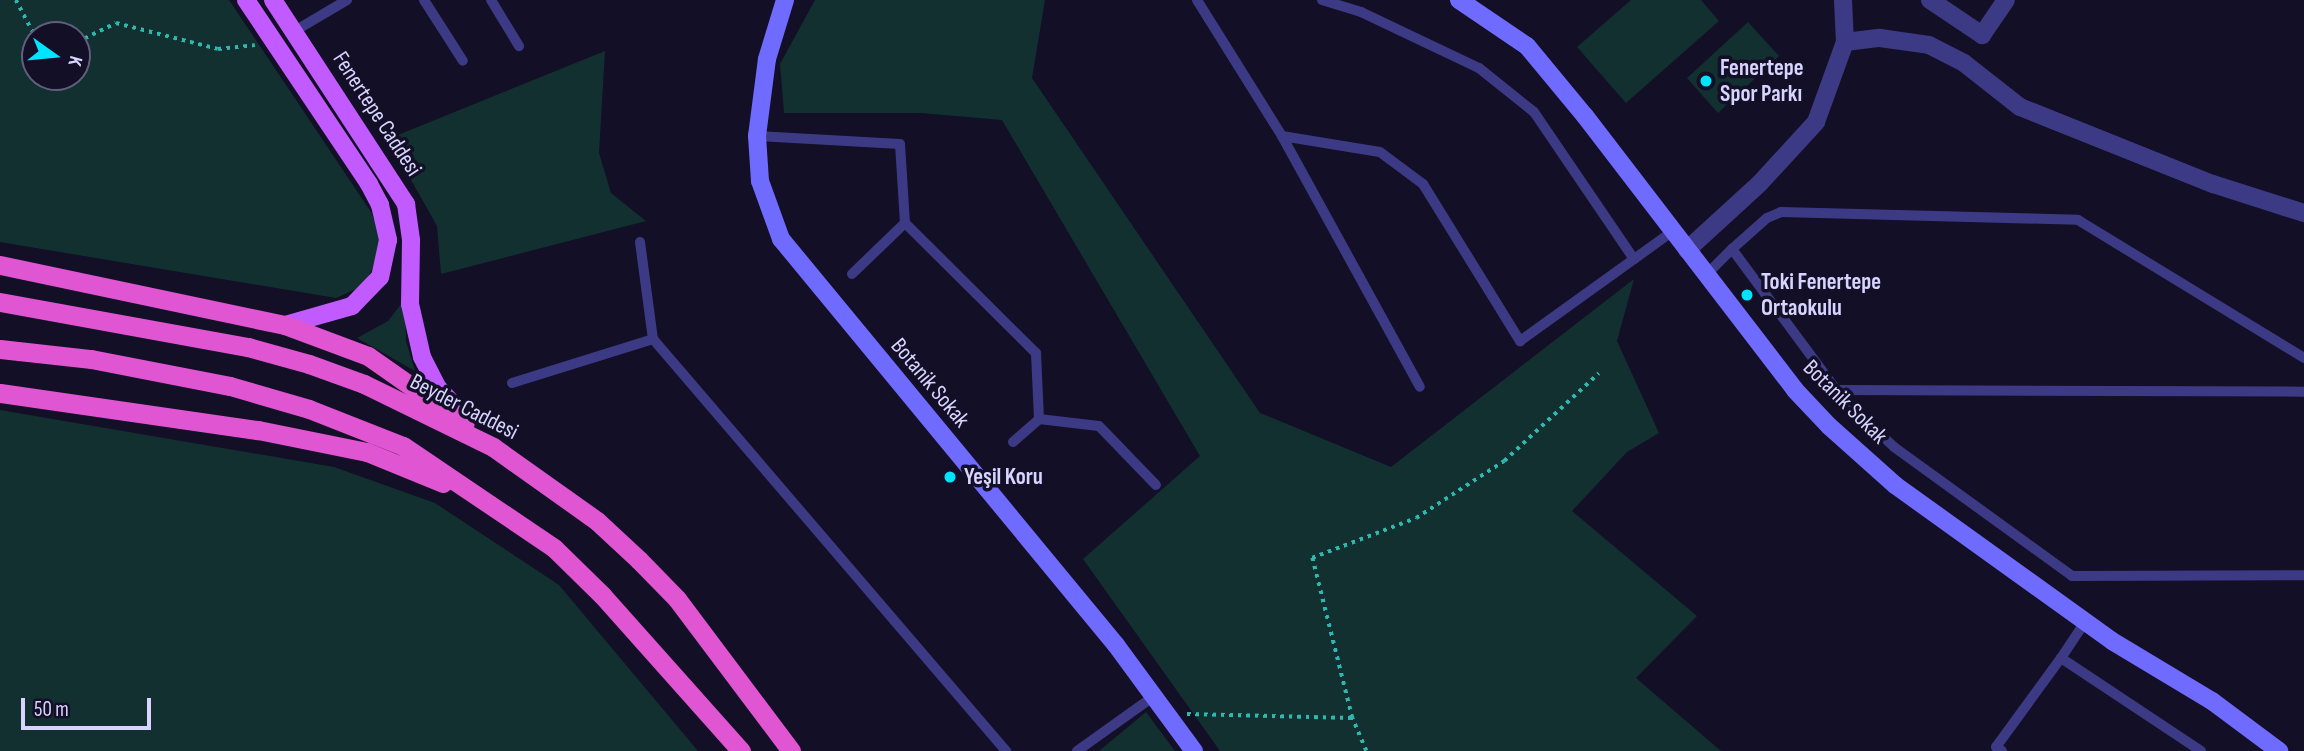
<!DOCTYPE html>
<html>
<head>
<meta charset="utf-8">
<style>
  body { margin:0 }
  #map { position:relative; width:2304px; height:751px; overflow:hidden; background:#130f26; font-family:"Sofia Sans Condensed",sans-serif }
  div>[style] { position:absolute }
  .green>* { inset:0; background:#12302f }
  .path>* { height:3.5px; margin-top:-1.75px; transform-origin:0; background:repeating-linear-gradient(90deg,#2fb8b0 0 3.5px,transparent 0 8.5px) }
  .service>* { height:10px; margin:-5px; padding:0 5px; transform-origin:5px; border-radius:5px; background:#3d3a85 }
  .minor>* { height:18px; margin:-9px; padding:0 9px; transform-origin:9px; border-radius:9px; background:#3d3a85 }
  .secondary>* { height:18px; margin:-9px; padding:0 9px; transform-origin:9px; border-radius:9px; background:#6f6bff }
  .primary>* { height:18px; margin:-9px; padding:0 9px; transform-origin:9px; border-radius:9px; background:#c25bff }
  .trunk>* { height:19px; margin:-9.5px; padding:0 9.5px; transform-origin:9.5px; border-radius:9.5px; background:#e055d1 }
  .dots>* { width:19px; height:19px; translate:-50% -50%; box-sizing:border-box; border:4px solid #130f26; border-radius:50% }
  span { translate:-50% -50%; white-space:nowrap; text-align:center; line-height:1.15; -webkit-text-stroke:7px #130f26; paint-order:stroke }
  .poi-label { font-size:23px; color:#d9d4ff; font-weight:700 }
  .left { translate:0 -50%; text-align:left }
  .street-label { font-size:23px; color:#d9d4ff }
  .north { position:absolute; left:21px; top:21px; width:70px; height:70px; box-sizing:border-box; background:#130f26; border:2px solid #625e7d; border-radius:50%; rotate:105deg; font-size:19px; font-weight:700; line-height:28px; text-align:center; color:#d9d4ff }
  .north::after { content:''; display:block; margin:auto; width:24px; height:32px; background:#00e5ff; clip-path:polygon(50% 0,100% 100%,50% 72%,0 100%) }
  .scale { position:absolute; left:21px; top:698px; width:130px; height:32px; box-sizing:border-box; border:4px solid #d9d4ff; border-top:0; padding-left:9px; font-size:21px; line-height:24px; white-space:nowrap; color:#d9d4ff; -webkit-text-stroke:5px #130f26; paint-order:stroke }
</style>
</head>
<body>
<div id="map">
  <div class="green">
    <i style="clip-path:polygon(evenodd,0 0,229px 0,371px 212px,381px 238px,378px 259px,363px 286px,336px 298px,0 242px,0 0,35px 35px,77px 35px,77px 77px,35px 77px,35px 35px)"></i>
    <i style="clip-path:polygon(815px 0,1045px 0,1032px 78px,1260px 413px,1391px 467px,1634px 279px,1617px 341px,1659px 433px,1627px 452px,1572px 511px,1697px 616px,1636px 678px,1721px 751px,1220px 751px,1083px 559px,1200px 456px,1002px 120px,921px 113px,784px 113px,780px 64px)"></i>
    <i style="clip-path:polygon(1631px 0,1701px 0,1719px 21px,1626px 103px,1577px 47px)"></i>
    <i style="clip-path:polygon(1748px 22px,1779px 56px,1718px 113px,1687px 78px)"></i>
    <i style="clip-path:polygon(605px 51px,599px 153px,611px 193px,646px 221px,441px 274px,437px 226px,388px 139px)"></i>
    <i style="clip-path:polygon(405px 299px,406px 341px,415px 371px,357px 338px,388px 321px)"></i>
    <i style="clip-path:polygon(0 410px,334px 467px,435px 503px,559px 585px,698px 751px,0 751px)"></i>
    <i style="clip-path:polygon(1146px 712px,1175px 751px,1099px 751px)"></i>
  </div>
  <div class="path">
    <i style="left:16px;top:0;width:41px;rotate:62.2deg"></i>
    <i style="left:77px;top:42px;width:43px;rotate:-26deg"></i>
    <i style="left:116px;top:23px;width:105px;rotate:14.3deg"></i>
    <i style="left:218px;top:49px;width:37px;rotate:-6deg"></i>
    <i style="left:1187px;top:714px;width:165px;rotate:1.4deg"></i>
    <i style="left:1366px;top:751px;width:36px;rotate:-113deg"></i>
    <i style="left:1352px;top:718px;width:165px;rotate:-104deg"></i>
    <i style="left:1312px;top:558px;width:111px;rotate:-21deg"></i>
    <i style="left:1416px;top:518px;width:105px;rotate:-32.9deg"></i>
    <i style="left:1504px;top:461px;width:129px;rotate:-42.8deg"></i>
  </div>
  <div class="service">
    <i style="left:424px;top:0;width:72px;rotate:57.4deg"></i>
    <i style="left:491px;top:0;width:54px;rotate:58.7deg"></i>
    <i style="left:1197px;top:0;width:160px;rotate:58deg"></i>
    <i style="left:1282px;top:136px;width:99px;rotate:9.3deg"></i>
    <i style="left:1380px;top:152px;width:54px;rotate:36.7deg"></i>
    <i style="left:1423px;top:184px;width:185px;rotate:58.3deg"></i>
    <i style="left:1520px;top:341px;width:188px;rotate:-35.7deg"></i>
    <i style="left:1322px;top:0;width:41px;rotate:17.1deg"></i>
    <i style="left:1361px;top:12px;width:131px;rotate:25.4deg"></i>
    <i style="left:1479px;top:68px;width:70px;rotate:38.7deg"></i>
    <i style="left:1534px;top:112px;width:178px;rotate:55.8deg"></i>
    <i style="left:293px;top:32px;width:63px;rotate:-30.7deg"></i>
    <i style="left:757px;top:136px;width:143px;rotate:3.2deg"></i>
    <i style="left:900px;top:144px;width:79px;rotate:86.4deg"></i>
    <i style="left:905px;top:223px;width:185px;rotate:44.8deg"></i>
    <i style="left:1036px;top:353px;width:66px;rotate:87.4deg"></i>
    <i style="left:1039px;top:419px;width:60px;rotate:6.7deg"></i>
    <i style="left:1099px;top:426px;width:82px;rotate:46deg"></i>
    <i style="left:1282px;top:136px;width:286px;rotate:61.2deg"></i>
    <i style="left:640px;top:242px;width:98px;rotate:82.4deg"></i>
    <i style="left:1732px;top:249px;width:47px;rotate:-41.5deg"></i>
    <i style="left:1767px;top:218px;width:15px;rotate:-23deg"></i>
    <i style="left:1781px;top:212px;width:297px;rotate:1.5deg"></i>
    <i style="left:2078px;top:220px;width:265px;rotate:31.4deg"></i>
    <i style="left:852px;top:274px;width:74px;rotate:-43.9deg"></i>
    <i style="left:1706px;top:275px;width:37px;rotate:-45deg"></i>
    <i style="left:1732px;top:249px;width:182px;rotate:53.5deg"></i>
    <i style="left:1840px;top:395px;width:75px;rotate:43.9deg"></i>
    <i style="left:1894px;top:447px;width:220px;rotate:35.9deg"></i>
    <i style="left:2072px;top:576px;width:232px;rotate:-0.2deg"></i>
    <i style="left:512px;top:383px;width:148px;rotate:-17.3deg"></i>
    <i style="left:653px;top:339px;width:543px;rotate:49.41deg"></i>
    <i style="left:1837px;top:390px;width:467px;rotate:0.2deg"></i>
    <i style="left:1013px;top:442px;width:35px;rotate:-41deg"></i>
    <i style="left:2061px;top:658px;width:43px;rotate:-56.3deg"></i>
    <i style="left:1077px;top:751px;width:95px;rotate:-35.5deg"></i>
    <i style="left:2002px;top:751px;width:7px;rotate:-146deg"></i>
    <i style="left:1996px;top:747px;width:110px;rotate:-53.9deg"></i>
    <i style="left:2061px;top:658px;width:168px;rotate:33.6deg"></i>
  </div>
  <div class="minor">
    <i style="left:1843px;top:0;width:42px;rotate:87.3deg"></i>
    <i style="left:1930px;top:0;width:63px;rotate:33.9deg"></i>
    <i style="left:1982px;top:35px;width:42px;rotate:-55.6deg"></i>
    <i style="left:1687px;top:250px;width:99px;rotate:-42.5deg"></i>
    <i style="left:1760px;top:183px;width:83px;rotate:-47.4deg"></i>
    <i style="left:1816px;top:122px;width:85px;rotate:-70.1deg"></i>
    <i style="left:1845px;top:42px;width:35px;rotate:-7deg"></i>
    <i style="left:1880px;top:38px;width:49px;rotate:8.1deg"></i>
    <i style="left:1929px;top:45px;width:39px;rotate:27deg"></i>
    <i style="left:1964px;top:63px;width:71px;rotate:38.2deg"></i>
    <i style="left:2020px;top:107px;width:208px;rotate:21.8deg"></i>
    <i style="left:2213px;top:184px;width:96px;rotate:17.7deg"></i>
  </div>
  <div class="secondary">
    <i style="left:785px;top:0;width:62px;rotate:107deg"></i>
    <i style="left:767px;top:59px;width:78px;rotate:97.4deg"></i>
    <i style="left:757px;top:136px;width:45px;rotate:86.2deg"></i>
    <i style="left:760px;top:181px;width:62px;rotate:70.1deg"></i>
    <i style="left:781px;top:239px;width:526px;rotate:50.47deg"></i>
    <i style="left:1116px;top:645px;width:132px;rotate:53.7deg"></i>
    <i style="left:1459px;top:0;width:82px;rotate:34.1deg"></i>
    <i style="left:1527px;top:46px;width:91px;rotate:50.4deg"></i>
    <i style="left:1585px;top:116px;width:345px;rotate:52.5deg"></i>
    <i style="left:1795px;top:390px;width:50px;rotate:46.6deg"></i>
    <i style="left:1829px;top:426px;width:89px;rotate:41.8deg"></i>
    <i style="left:1895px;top:485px;width:267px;rotate:35.7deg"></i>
    <i style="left:2112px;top:641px;width:117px;rotate:31deg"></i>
    <i style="left:2212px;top:701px;width:84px;rotate:36.7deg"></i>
  </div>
  <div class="primary">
    <i style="left:246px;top:0;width:221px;rotate:56.2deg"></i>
    <i style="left:369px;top:184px;width:24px;rotate:62deg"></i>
    <i style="left:380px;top:205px;width:36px;rotate:77deg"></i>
    <i style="left:388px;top:240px;width:38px;rotate:102deg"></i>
    <i style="left:380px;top:277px;width:40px;rotate:134deg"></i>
    <i style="left:352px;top:306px;width:70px;rotate:164.2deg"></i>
    <i style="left:273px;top:0;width:244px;rotate:56.9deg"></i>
    <i style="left:406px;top:204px;width:37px;rotate:82deg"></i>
    <i style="left:411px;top:241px;width:63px;rotate:90.9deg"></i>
    <i style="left:410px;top:304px;width:54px;rotate:77.2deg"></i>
    <i style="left:422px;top:357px;width:35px;rotate:63deg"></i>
    <i style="left:438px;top:388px;width:42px;rotate:46.9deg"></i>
  </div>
  <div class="trunk">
    <i style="left:0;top:265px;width:291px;rotate:11.9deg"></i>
    <i style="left:285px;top:325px;width:89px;rotate:20.5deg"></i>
    <i style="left:368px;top:356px;width:118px;rotate:35deg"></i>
    <i style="left:0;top:302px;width:252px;rotate:10.3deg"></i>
    <i style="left:248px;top:347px;width:63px;rotate:15.6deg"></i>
    <i style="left:309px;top:364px;width:59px;rotate:20deg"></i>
    <i style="left:364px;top:384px;width:144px;rotate:26deg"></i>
    <i style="left:493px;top:447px;width:128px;rotate:35.4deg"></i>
    <i style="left:597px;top:521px;width:57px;rotate:42.9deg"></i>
    <i style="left:639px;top:560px;width:54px;rotate:45.7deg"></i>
    <i style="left:677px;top:599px;width:190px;rotate:53.1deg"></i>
    <i style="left:0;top:349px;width:92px;rotate:6.3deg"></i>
    <i style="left:91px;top:359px;width:142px;rotate:11deg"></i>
    <i style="left:230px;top:386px;width:82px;rotate:16.2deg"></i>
    <i style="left:309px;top:409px;width:101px;rotate:21.5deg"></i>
    <i style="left:403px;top:446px;width:182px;rotate:34deg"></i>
    <i style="left:554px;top:548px;width:67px;rotate:44.4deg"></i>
    <i style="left:602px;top:595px;width:209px;rotate:48.3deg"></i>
    <i style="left:0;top:393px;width:261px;rotate:8.2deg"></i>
    <i style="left:258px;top:430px;width:111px;rotate:11.4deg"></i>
    <i style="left:367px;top:452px;width:82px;rotate:22.2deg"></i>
  </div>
  <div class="dots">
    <i style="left:1706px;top:81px;background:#00e5ff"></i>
    <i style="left:1747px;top:295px;background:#00e5ff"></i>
    <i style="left:950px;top:477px;background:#00e5ff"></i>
  </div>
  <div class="poi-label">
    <span class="left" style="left:1720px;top:81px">Fenertepe<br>Spor Parkı</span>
    <span class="left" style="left:1761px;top:295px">Toki Fenertepe<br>Ortaokulu</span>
    <span class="left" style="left:964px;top:477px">Yeşil Koru</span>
  </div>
  <div class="street-label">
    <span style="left:377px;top:114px;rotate:57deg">Fenertepe Caddesi</span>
    <span style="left:930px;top:383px;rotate:50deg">Botanik Sokak</span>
    <span style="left:1845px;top:402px;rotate:45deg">Botanik Sokak</span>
    <span style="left:464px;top:407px;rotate:27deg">Beyder Caddesi</span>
  </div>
  <div class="north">K</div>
  <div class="scale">50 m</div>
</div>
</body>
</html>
